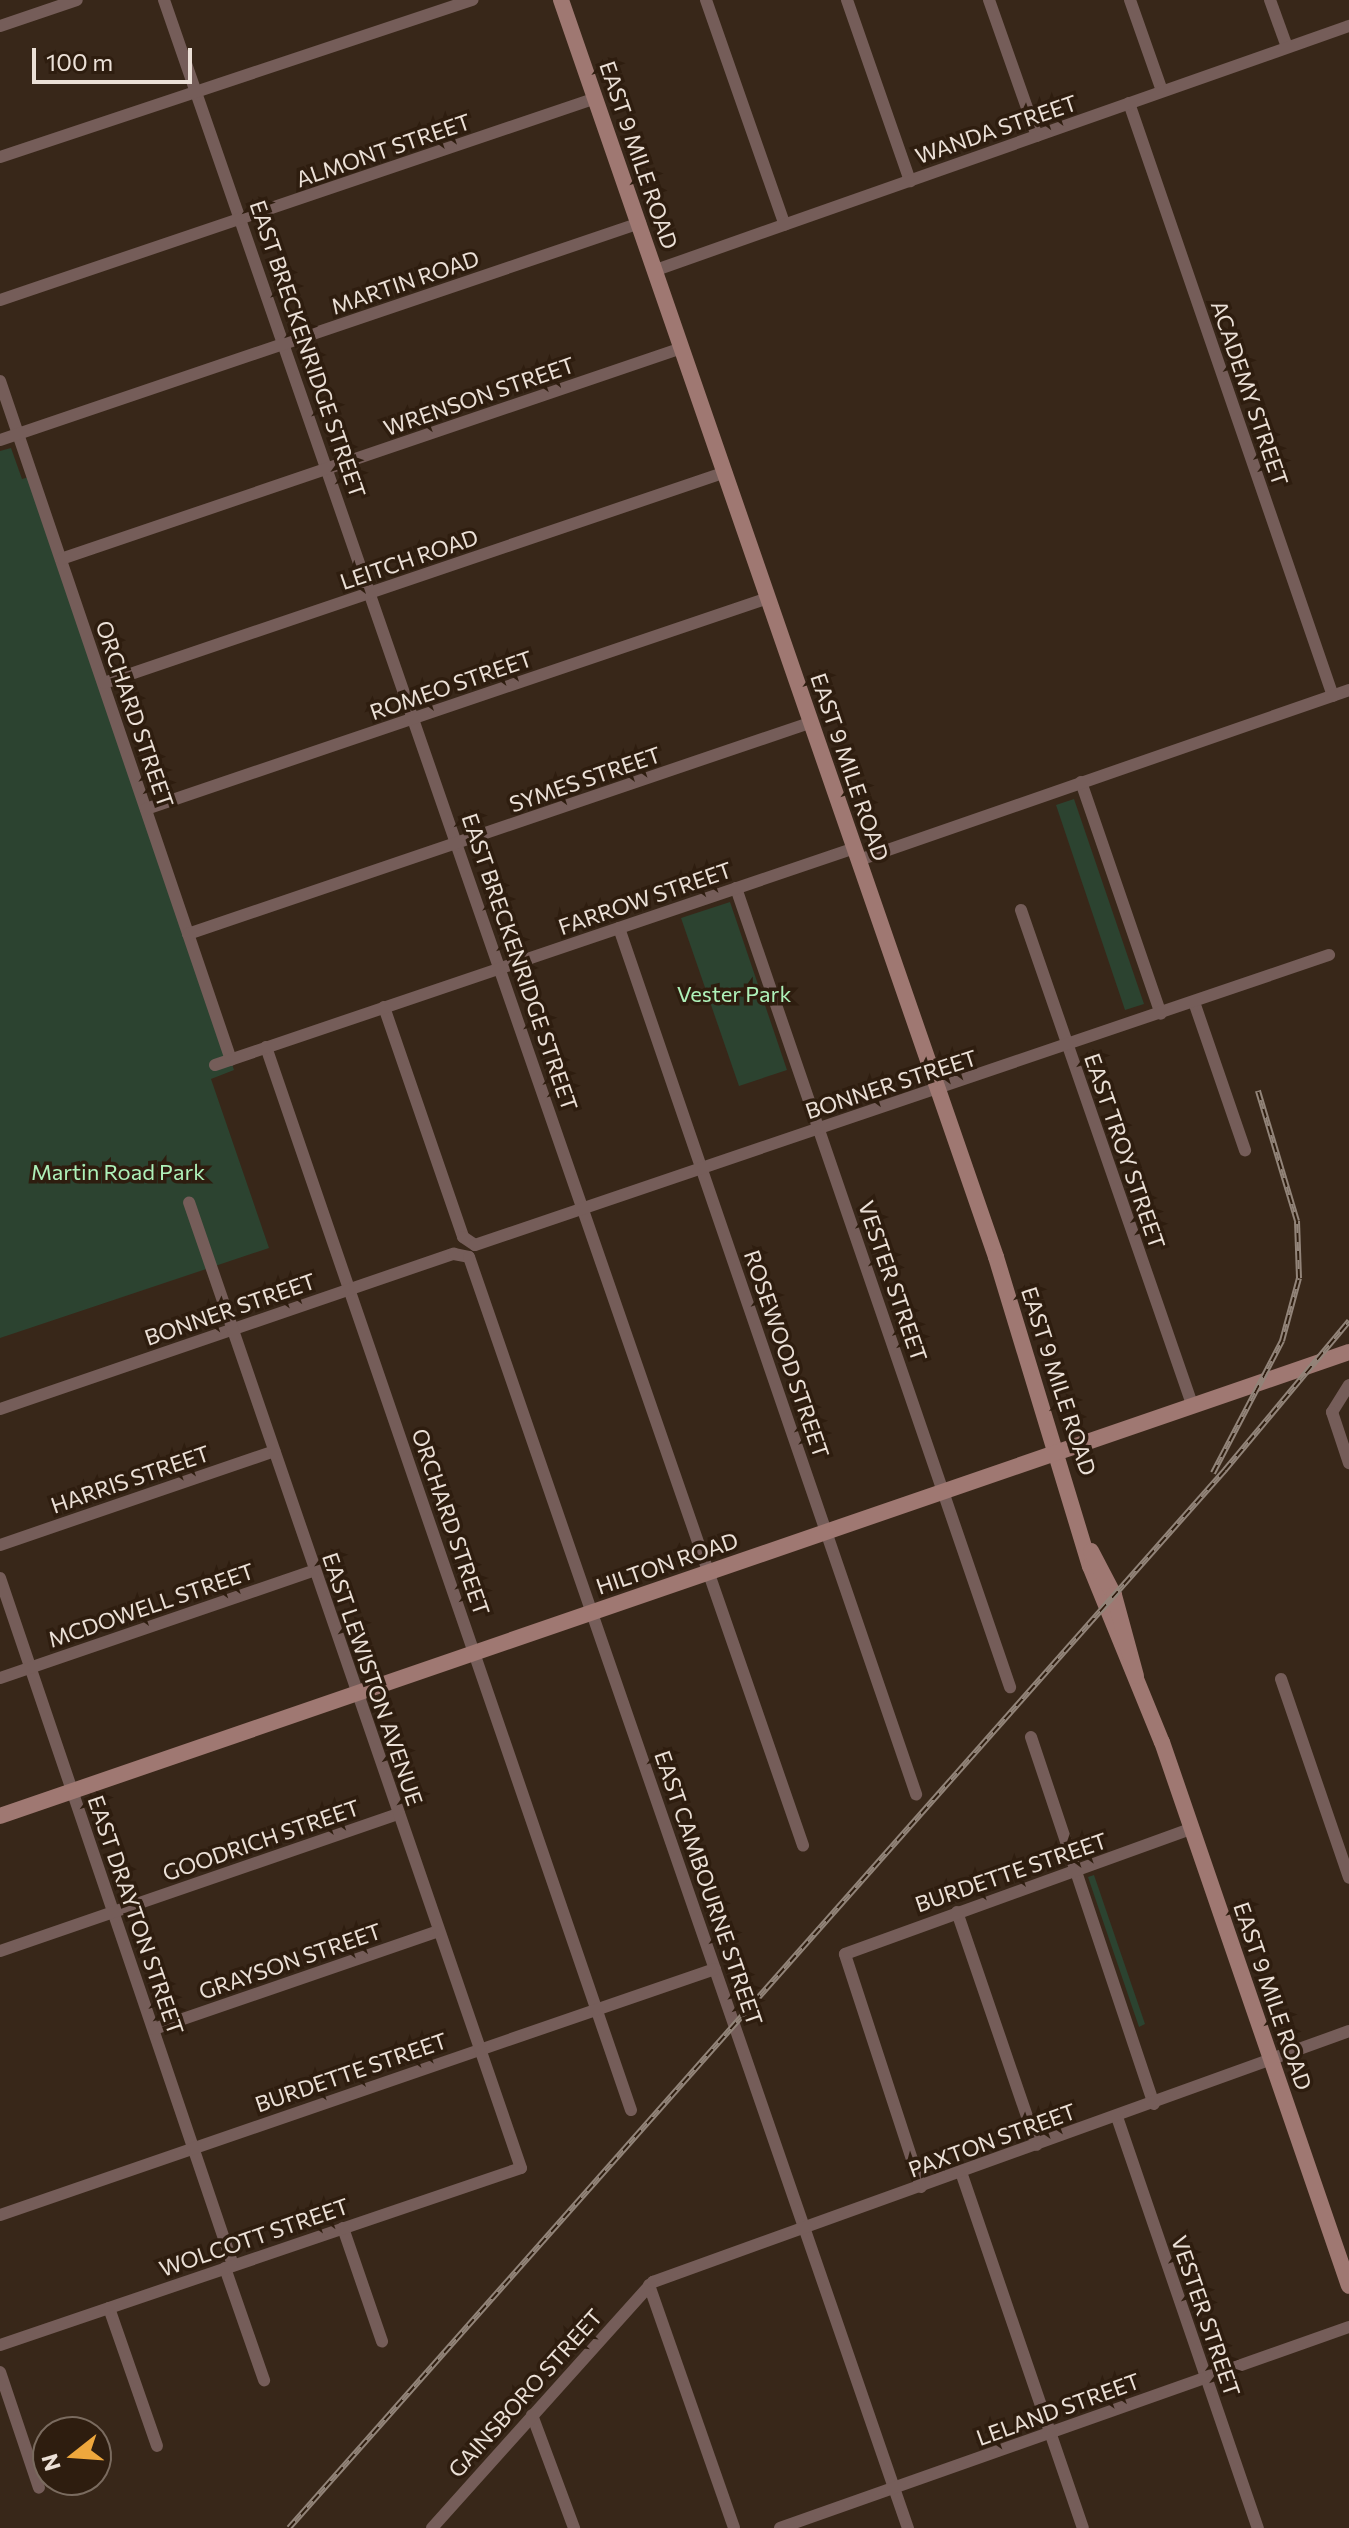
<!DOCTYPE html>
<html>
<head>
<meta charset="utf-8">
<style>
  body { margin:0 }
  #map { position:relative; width:1349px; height:2528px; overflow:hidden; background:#382719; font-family:Commissioner,sans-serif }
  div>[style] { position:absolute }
  .green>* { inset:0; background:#2c4330 }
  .street>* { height:12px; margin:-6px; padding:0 6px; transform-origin:6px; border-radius:6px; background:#755d59 }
  .secondary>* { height:16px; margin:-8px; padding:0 8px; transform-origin:8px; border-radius:8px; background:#9f7872 }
  .rail>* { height:6px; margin-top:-3px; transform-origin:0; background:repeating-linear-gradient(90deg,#2e1d0f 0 9px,#928479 0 18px); box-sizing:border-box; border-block:2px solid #928479 }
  span { translate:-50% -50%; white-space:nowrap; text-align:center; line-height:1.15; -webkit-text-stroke:7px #2e1d0f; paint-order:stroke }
  .street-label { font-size:22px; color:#ebe0d7 }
  .park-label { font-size:22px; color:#aef1b9 }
  .north { position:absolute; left:32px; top:2416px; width:80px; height:80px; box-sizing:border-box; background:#2e1d0f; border:2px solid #7a6b5f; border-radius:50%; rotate:253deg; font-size:22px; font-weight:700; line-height:32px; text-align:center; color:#ebe0d7 }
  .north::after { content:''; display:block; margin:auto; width:28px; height:36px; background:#eea73d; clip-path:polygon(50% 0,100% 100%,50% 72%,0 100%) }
  .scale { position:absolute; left:32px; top:48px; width:160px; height:36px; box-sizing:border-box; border:4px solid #ebe0d7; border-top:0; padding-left:10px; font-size:24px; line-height:28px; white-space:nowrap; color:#ebe0d7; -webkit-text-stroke:6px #2e1d0f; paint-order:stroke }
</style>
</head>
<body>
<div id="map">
  <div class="green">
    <i style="clip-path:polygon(11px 448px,22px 479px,33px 476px,234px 1070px,211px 1079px,269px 1248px,0 1338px,0 451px)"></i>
    <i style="clip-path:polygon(1074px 799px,1144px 1004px,1125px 1010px,1056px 805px)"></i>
    <i style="clip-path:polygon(730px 902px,787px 1070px,739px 1086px,681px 918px)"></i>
    <i style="clip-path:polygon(1094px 1875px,1145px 2024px,1139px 2027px,1088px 1877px)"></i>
  </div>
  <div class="street">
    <i style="left:164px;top:0;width:1953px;rotate:70.9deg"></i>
    <i style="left:706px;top:0;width:238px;rotate:70.7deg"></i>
    <i style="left:847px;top:0;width:192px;rotate:70.8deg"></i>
    <i style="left:989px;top:0;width:144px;rotate:70.6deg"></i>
    <i style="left:1130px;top:0;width:96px;rotate:70.6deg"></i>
    <i style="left:1270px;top:0;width:50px;rotate:70.1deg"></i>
    <i style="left:0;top:26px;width:81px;rotate:-18.7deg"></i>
    <i style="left:1129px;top:103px;width:627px;rotate:71.02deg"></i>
    <i style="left:0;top:157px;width:498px;rotate:-18.4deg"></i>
    <i style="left:656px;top:270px;width:735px;rotate:-19.4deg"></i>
    <i style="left:0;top:300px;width:629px;rotate:-18.72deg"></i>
    <i style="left:0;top:381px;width:717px;rotate:71.21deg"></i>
    <i style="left:0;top:440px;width:676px;rotate:-18.73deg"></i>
    <i style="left:61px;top:559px;width:656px;rotate:-18.77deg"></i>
    <i style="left:104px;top:683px;width:657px;rotate:-18.74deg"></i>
    <i style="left:1081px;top:782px;width:245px;rotate:71deg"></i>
    <i style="left:146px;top:809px;width:657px;rotate:-18.74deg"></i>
    <i style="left:859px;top:860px;width:519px;rotate:-19.13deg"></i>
    <i style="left:736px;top:888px;width:845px;rotate:71.07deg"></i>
    <i style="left:1021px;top:910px;width:523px;rotate:70.91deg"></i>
    <i style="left:619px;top:928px;width:916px;rotate:71.07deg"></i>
    <i style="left:188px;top:934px;width:659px;rotate:-18.76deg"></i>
    <i style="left:1194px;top:1002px;width:157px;rotate:71deg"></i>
    <i style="left:384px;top:1007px;width:243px;rotate:71deg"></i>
    <i style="left:463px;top:1237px;width:14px;rotate:34deg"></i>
    <i style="left:475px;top:1245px;width:902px;rotate:-18.76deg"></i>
    <i style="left:266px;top:1047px;width:1124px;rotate:71.05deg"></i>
    <i style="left:215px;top:1065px;width:676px;rotate:-18.73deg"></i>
    <i style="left:1349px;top:1385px;width:32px;rotate:122deg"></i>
    <i style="left:1332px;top:1412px;width:54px;rotate:71.6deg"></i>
    <i style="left:0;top:1409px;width:480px;rotate:-18.9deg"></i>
    <i style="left:454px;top:1254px;width:15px;rotate:11deg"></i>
    <i style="left:469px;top:1257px;width:1345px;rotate:70.95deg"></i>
    <i style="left:0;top:1545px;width:290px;rotate:-18.9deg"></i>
    <i style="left:0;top:1578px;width:725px;rotate:71.27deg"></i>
    <i style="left:0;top:1678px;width:333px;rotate:-18.9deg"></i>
    <i style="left:1281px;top:1679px;width:210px;rotate:71.1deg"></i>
    <i style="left:1031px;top:1737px;width:387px;rotate:71.5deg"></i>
    <i style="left:957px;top:1912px;width:246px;rotate:71.1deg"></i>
    <i style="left:0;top:1951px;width:422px;rotate:-19deg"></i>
    <i style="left:154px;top:2029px;width:301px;rotate:-19deg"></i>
    <i style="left:1117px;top:2117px;width:435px;rotate:71.1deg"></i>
    <i style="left:961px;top:2172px;width:376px;rotate:71.1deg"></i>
    <i style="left:921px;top:2187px;width:245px;rotate:-108.1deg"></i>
    <i style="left:845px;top:1954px;width:368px;rotate:-19.9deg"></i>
    <i style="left:0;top:2215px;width:756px;rotate:-18.99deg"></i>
    <i style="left:343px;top:2228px;width:120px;rotate:71deg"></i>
    <i style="left:225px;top:2268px;width:119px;rotate:70.8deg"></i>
    <i style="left:649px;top:2285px;width:257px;rotate:70.7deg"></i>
    <i style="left:109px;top:2308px;width:146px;rotate:70.8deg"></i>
    <i style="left:0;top:2345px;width:550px;rotate:-18.76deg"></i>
    <i style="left:521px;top:2168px;width:1021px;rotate:-108.97deg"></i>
    <i style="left:0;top:2372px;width:122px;rotate:71.4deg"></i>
    <i style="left:532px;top:2415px;width:121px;rotate:69.6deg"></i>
    <i style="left:432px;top:2528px;width:331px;rotate:-48.1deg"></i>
    <i style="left:653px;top:2282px;width:740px;rotate:-19.83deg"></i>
    <i style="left:780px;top:2528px;width:603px;rotate:-19.46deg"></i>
  </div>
  <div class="secondary">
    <i style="left:561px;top:0;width:1330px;rotate:70.91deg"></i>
    <i style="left:996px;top:1257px;width:323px;rotate:73.1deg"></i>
    <i style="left:1090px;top:1566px;width:190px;rotate:67.8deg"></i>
    <i style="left:1162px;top:1742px;width:575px;rotate:71.03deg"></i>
    <i style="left:1091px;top:1551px;width:50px;rotate:62.4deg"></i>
    <i style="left:1114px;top:1595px;width:84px;rotate:74.8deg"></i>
    <i style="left:0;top:1816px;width:1427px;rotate:-18.98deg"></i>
  </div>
  <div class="rail">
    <i style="left:1213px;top:1473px;width:149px;rotate:-62.4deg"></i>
    <i style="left:1282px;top:1341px;width:65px;rotate:-74.9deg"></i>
    <i style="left:1299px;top:1278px;width:57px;rotate:-92deg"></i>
    <i style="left:1297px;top:1221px;width:136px;rotate:-106.7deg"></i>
    <i style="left:289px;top:2528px;width:1413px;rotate:-48.5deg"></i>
    <i style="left:1225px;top:1470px;width:194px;rotate:-50.2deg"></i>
  </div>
  <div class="street-label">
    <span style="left:996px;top:129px;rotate:-19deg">WANDA STREET</span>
    <span style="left:383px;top:150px;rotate:-19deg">ALMONT STREET</span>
    <span style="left:639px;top:155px;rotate:71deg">EAST 9 MILE ROAD</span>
    <span style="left:405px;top:282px;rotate:-19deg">MARTIN ROAD</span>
    <span style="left:308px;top:349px;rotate:71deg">EAST BRECKENRIDGE STREET</span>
    <span style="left:1250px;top:393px;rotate:71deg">ACADEMY STREET</span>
    <span style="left:479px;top:396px;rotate:-19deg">WRENSON STREET</span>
    <span style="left:409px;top:559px;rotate:-19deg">LEITCH ROAD</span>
    <span style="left:451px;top:685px;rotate:-19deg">ROMEO STREET</span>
    <span style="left:135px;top:714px;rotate:71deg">ORCHARD STREET</span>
    <span style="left:850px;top:767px;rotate:71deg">EAST 9 MILE ROAD</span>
    <span style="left:585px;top:779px;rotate:-19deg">SYMES STREET</span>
    <span style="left:645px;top:898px;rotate:-19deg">FARROW STREET</span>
    <span style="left:520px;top:962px;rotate:71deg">EAST BRECKENRIDGE STREET</span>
    <span style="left:891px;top:1084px;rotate:-18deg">BONNER STREET</span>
    <span style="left:1125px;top:1151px;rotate:71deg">EAST TROY STREET</span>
    <span style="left:893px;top:1281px;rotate:71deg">VESTER STREET</span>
    <span style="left:230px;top:1309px;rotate:-19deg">BONNER STREET</span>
    <span style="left:787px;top:1354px;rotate:71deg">ROSEWOOD STREET</span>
    <span style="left:1059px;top:1381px;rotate:72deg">EAST 9 MILE ROAD</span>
    <span style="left:130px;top:1479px;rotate:-19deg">HARRIS STREET</span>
    <span style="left:451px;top:1522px;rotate:71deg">ORCHARD STREET</span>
    <span style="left:667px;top:1563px;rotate:-19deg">HILTON ROAD</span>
    <span style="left:151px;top:1605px;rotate:-19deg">MCDOWELL STREET</span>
    <span style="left:373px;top:1679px;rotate:71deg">EAST LEWISTON AVENUE</span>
    <span style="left:261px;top:1840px;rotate:-19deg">GOODRICH STREET</span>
    <span style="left:1011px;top:1872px;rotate:-19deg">BURDETTE STREET</span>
    <span style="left:709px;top:1888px;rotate:71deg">EAST CAMBOURNE STREET</span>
    <span style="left:136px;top:1915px;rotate:71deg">EAST DRAYTON STREET</span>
    <span style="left:290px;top:1961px;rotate:-19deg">GRAYSON STREET</span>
    <span style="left:1273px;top:1996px;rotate:71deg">EAST 9 MILE ROAD</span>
    <span style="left:351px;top:2072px;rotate:-19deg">BURDETTE STREET</span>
    <span style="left:992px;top:2140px;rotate:-20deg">PAXTON STREET</span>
    <span style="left:254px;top:2237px;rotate:-19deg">WOLCOTT STREET</span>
    <span style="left:1206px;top:2316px;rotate:71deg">VESTER STREET</span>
    <span style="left:525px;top:2393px;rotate:-48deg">GAINSBORO STREET</span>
    <span style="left:1058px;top:2409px;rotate:-20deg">LELAND STREET</span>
  </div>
  <div class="park-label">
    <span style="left:734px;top:994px">Vester Park</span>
    <span style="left:118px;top:1172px">Martin Road Park</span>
  </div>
  <div class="north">N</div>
  <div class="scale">100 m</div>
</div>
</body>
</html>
